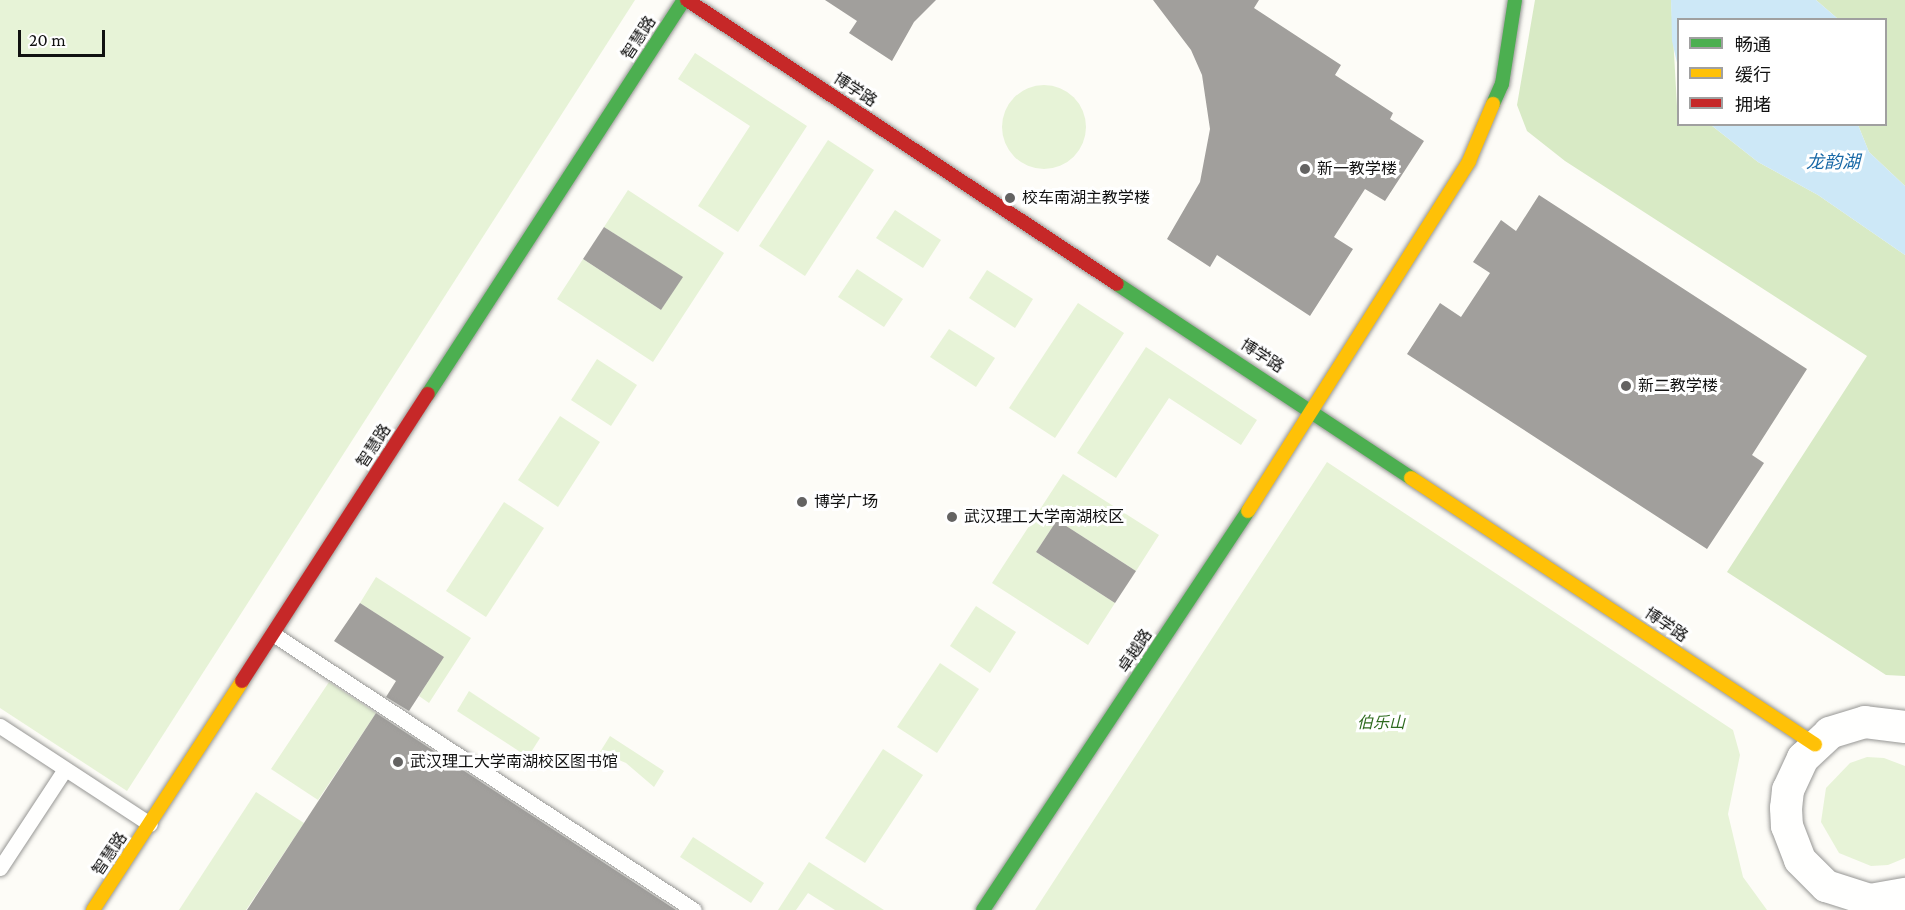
<!DOCTYPE html>
<html>
<head>
<meta charset="utf-8">
<style>
  body { margin:0 }
  #map { position:relative; width:1905px; height:910px; overflow:hidden; background:#fdfcf7; font-family:"Crimson Pro","Noto Sans SC",serif }
  div>[style] { position:absolute }
  .green>* { inset:0; background:#e7f3d7 }
  .round { border-radius:50% }
  .forest>* { inset:0; background:#d8eac5 }
  .water>* { inset:0; background:#cde8f7 }
  .building>* { inset:0; background:#a19f9c }
  .roads { filter:drop-shadow(0 0 2px #979795) drop-shadow(0 0 2px #979795) }
  .lane>* { height:15px; margin:-7.5px; padding:0 7.5px; transform-origin:7.5px; border-radius:7.5px; background:#fffffe }
  .street>* { height:32px; margin:-16px; padding:0 16px; transform-origin:16px; border-radius:16px; background:#fffffe }
  .fast>* { height:14px; margin:-7px; padding:0 7px; transform-origin:7px; border-radius:7px; background:#4caf50 }
  .slow>* { height:14px; margin:-7px; padding:0 7px; transform-origin:7px; border-radius:7px; background:#ffc107 }
  .jam>* { height:14px; margin:-7px; padding:0 7px; transform-origin:7px; border-radius:7px; background:#c62828 }
  .dots>* { width:16px; height:16px; translate:-50% -50%; box-sizing:border-box; border:3px solid #fff; border-radius:50% }
  span { translate:-50% -50%; white-space:nowrap; text-align:center; line-height:1.15; -webkit-text-stroke:6px #fff; paint-order:stroke }
  .street-label { font-size:16px; color:#111 }
  .poi-label { font-size:16px; color:#111 }
  .left { translate:0 -50%; text-align:left }
  .park-label { font-size:16px; color:#2f6b1f; font-style:italic }
  .water-label { font-size:18px; color:#1768a6; font-style:italic }
  .legend { position:absolute; left:1677px; top:18px; width:210px; height:108px; box-sizing:border-box; background:#fff; border:2px solid #a0a0a0; margin:0; padding:8px 10px; list-style:none; font-size:18px; color:#111 }
  .legend li { display:flex; align-items:center; gap:12px; height:30px }
  .legend b { width:30px; border:2px solid #a0a0a0 }
  .scale { position:absolute; left:18px; top:30px; width:87px; height:27px; box-sizing:border-box; border:3px solid #111; border-top:0; padding-left:8px; font-size:18px; line-height:21px; white-space:nowrap; color:#111; -webkit-text-stroke:4px #fff; paint-order:stroke }
</style>
</head>
<body>
<div id="map">
  <div class="green">
    <i style="clip-path:polygon(0 0,635px 0,127px 791px,0 708px)"></i>
    <i style="clip-path:polygon(695px 53px,807px 126px,738px 232px,698px 206px,750px 126px,678px 79px)"></i>
    <i class="round" style="left:1002px;top:85px;width:84px;height:84px"></i>
    <i style="clip-path:polygon(828px 140px,874px 170px,805px 276px,759px 246px)"></i>
    <i style="clip-path:polygon(628px 190px,724px 253px,653px 362px,557px 299px,583px 259px,661px 310px,682px 277px,604px 227px)"></i>
    <i style="clip-path:polygon(895px 210px,941px 240px,923px 268px,876px 238px)"></i>
    <i style="clip-path:polygon(857px 269px,903px 299px,884px 327px,838px 297px)"></i>
    <i style="clip-path:polygon(987px 270px,1033px 299px,1015px 328px,969px 298px)"></i>
    <i style="clip-path:polygon(1078px 303px,1124px 333px,1055px 438px,1009px 408px)"></i>
    <i style="clip-path:polygon(949px 329px,995px 358px,976px 387px,930px 357px)"></i>
    <i style="clip-path:polygon(1146px 347px,1257px 420px,1241px 445px,1169px 398px,1116px 478px,1077px 453px)"></i>
    <i style="clip-path:polygon(597px 359px,637px 385px,611px 426px,571px 400px)"></i>
    <i style="clip-path:polygon(560px 416px,600px 442px,558px 507px,518px 480px)"></i>
    <i style="clip-path:polygon(1327px 462px,1733px 730px,1740px 755px,1728px 814px,1743px 877px,1767px 910px,1035px 910px)"></i>
    <i style="clip-path:polygon(1063px 474px,1159px 535px,1136px 571px,1057px 520px,1036px 552px,1115px 603px,1088px 645px,992px 583px)"></i>
    <i style="clip-path:polygon(504px 502px,544px 528px,486px 617px,446px 591px)"></i>
    <i style="clip-path:polygon(376px 577px,471px 638px,429px 703px,419px 696px,443px 657px,360px 603px)"></i>
    <i style="clip-path:polygon(976px 606px,1016px 632px,990px 673px,950px 646px)"></i>
    <i style="clip-path:polygon(940px 663px,979px 689px,937px 753px,897px 727px)"></i>
    <i style="clip-path:polygon(329px 682px,376px 713px,318px 800px,271px 769px)"></i>
    <i style="clip-path:polygon(469px 691px,540px 738px,528px 757px,457px 711px)"></i>
    <i style="clip-path:polygon(610px 736px,664px 771px,654px 787px,626px 763px,600px 752px)"></i>
    <i style="clip-path:polygon(883px 749px,923px 775px,865px 863px,825px 838px)"></i>
    <i style="clip-path:polygon(1867px 757px,1884px 758px,1905px 766px,1905px 858px,1888px 865px,1871px 866px,1839px 853px,1821px 822px,1826px 788px,1850px 763px)"></i>
    <i style="clip-path:polygon(256px 792px,304px 823px,246px 910px,179px 910px)"></i>
    <i style="clip-path:polygon(693px 837px,764px 883px,751px 903px,680px 857px)"></i>
    <i style="clip-path:polygon(809px 862px,884px 910px,835px 910px,808px 893px,796px 910px,778px 910px)"></i>
  </div>
  <div class="forest">
    <i style="clip-path:polygon(1535px 0,1671px 0,1678px 124px,1711px 125px,1758px 162px,1818px 195px,1905px 255px,1905px 676px,1886px 675px,1727px 572px,1867px 356px,1565px 161px,1527px 131px,1517px 105px)"></i>
    <i style="clip-path:polygon(1816px 0,1905px 0,1905px 186px,1869px 152px,1858px 125px,1886px 124px,1886px 20px,1838px 19px)"></i>
  </div>
  <div class="water">
    <i style="clip-path:polygon(1671px 0,1816px 0,1838px 19px,1678px 20px,1678px 67px,1672px 41px)"></i>
    <i style="clip-path:polygon(1711px 125px,1858px 125px,1869px 152px,1905px 186px,1905px 255px,1818px 195px,1758px 162px)"></i>
  </div>
  <div class="building">
    <i style="clip-path:polygon(825px 0,936px 0,914px 22px,892px 61px,849px 33px,857px 21px)"></i>
    <i style="clip-path:polygon(1153px 0,1259px 0,1254px 8px,1341px 65px,1335px 75px,1393px 113px,1390px 119px,1424px 141px,1385px 201px,1365px 189px,1334px 237px,1353px 249px,1310px 316px,1217px 255px,1210px 267px,1167px 239px,1200px 182px,1210px 129px,1202px 75px,1191px 50px)"></i>
    <i style="clip-path:polygon(1539px 195px,1807px 369px,1752px 455px,1764px 463px,1707px 549px,1407px 354px,1440px 303px,1461px 317px,1490px 273px,1473px 262px,1501px 220px,1516px 231px)"></i>
    <i style="clip-path:polygon(604px 227px,683px 277px,661px 310px,583px 259px)"></i>
    <i style="clip-path:polygon(1057px 520px,1136px 571px,1115px 603px,1036px 552px)"></i>
    <i style="clip-path:polygon(360px 603px,444px 657px,409px 711px,386px 697px,396px 681px,334px 641px)"></i>
    <i style="clip-path:polygon(376px 713px,676px 910px,247px 910px)"></i>
  </div>
  <div class="roads">
    <div class="lane">
      <i style="left:273px;top:634px;width:503px;rotate:33.25deg"></i>
      <i style="left:0;top:726px;width:179px;rotate:33.2deg"></i>
      <i style="left:0;top:868px;width:118px;rotate:-56.7deg"></i>
    </div>
    <div class="street">
      <i style="left:1905px;top:727px;width:40px;rotate:-172.9deg"></i>
      <i style="left:1865px;top:722px;width:37px;rotate:163deg"></i>
      <i style="left:1830px;top:733px;width:37px;rotate:137deg"></i>
      <i style="left:1803px;top:758px;width:35px;rotate:115deg"></i>
      <i style="left:1788px;top:790px;width:18px;rotate:96deg"></i>
      <i style="left:1786px;top:808px;width:18px;rotate:87deg"></i>
      <i style="left:1787px;top:826px;width:36px;rotate:69deg"></i>
      <i style="left:1800px;top:860px;width:37px;rotate:45deg"></i>
      <i style="left:1826px;top:886px;width:46px;rotate:17.7deg"></i>
      <i style="left:1870px;top:900px;width:36px;rotate:-10deg"></i>
    </div>
    <div class="fast">
      <i style="left:1493px;top:104px;width:22px;rotate:-66deg"></i>
      <i style="left:1502px;top:84px;width:85px;rotate:-81.2deg"></i>
      <i style="left:1117px;top:284px;width:352px;rotate:33.4deg"></i>
      <i style="left:428px;top:394px;width:470px;rotate:-57deg"></i>
      <i style="left:983px;top:910px;width:479px;rotate:-56.4deg"></i>
    </div>
    <div class="slow">
      <i style="left:1411px;top:478px;width:484px;rotate:33.4deg"></i>
      <i style="left:1248px;top:511px;width:414px;rotate:-57.7deg"></i>
      <i style="left:1469px;top:161px;width:62px;rotate:-67.2deg"></i>
      <i style="left:93px;top:910px;width:273px;rotate:-56.9deg"></i>
    </div>
    <div class="jam">
      <i style="left:687px;top:0;width:515px;rotate:33.44deg"></i>
      <i style="left:242px;top:681px;width:342px;rotate:-57.1deg"></i>
    </div>
  </div>
  <div class="dots">
    <i style="left:1305px;top:169px;background:#646362"></i>
    <i style="left:1010px;top:198px;background:#646362"></i>
    <i style="left:1626px;top:386px;background:#646362"></i>
    <i style="left:802px;top:502px;background:#646362"></i>
    <i style="left:952px;top:517px;background:#646362"></i>
    <i style="left:398px;top:762px;background:#646362"></i>
  </div>
  <div class="street-label">
    <span style="left:639px;top:38px;rotate:-57deg">智慧路</span>
    <span style="left:855px;top:90px;rotate:33deg">博学路</span>
    <span style="left:1262px;top:356px;rotate:33deg">博学路</span>
    <span style="left:374px;top:446px;rotate:-57deg">智慧路</span>
    <span style="left:1666px;top:625px;rotate:34deg">博学路</span>
    <span style="left:1135px;top:651px;rotate:-56deg">卓越路</span>
    <span style="left:110px;top:854px;rotate:-56deg">智慧路</span>
  </div>
  <div class="poi-label">
    <span class="left" style="left:1317px;top:169px">新一教学楼</span>
    <span class="left" style="left:1022px;top:198px">校车南湖主教学楼</span>
    <span class="left" style="left:1638px;top:386px">新二教学楼</span>
    <span class="left" style="left:814px;top:502px">博学广场</span>
    <span class="left" style="left:964px;top:517px">武汉理工大学南湖校区</span>
    <span class="left" style="left:410px;top:762px">武汉理工大学南湖校区图书馆</span>
  </div>
  <div class="park-label">
    <span style="left:1381px;top:723px">伯乐山</span>
  </div>
  <div class="water-label">
    <span style="left:1833px;top:162px">龙韵湖</span>
  </div>
  <ul class="legend">
  <li><b style="height:8px;background:#4caf50"></b>畅通</li>
  <li><b style="height:8px;background:#ffc107"></b>缓行</li>
  <li><b style="height:8px;background:#c62828"></b>拥堵</li>
  </ul>
  <div class="scale">20 m</div>
</div>
</body>
</html>
